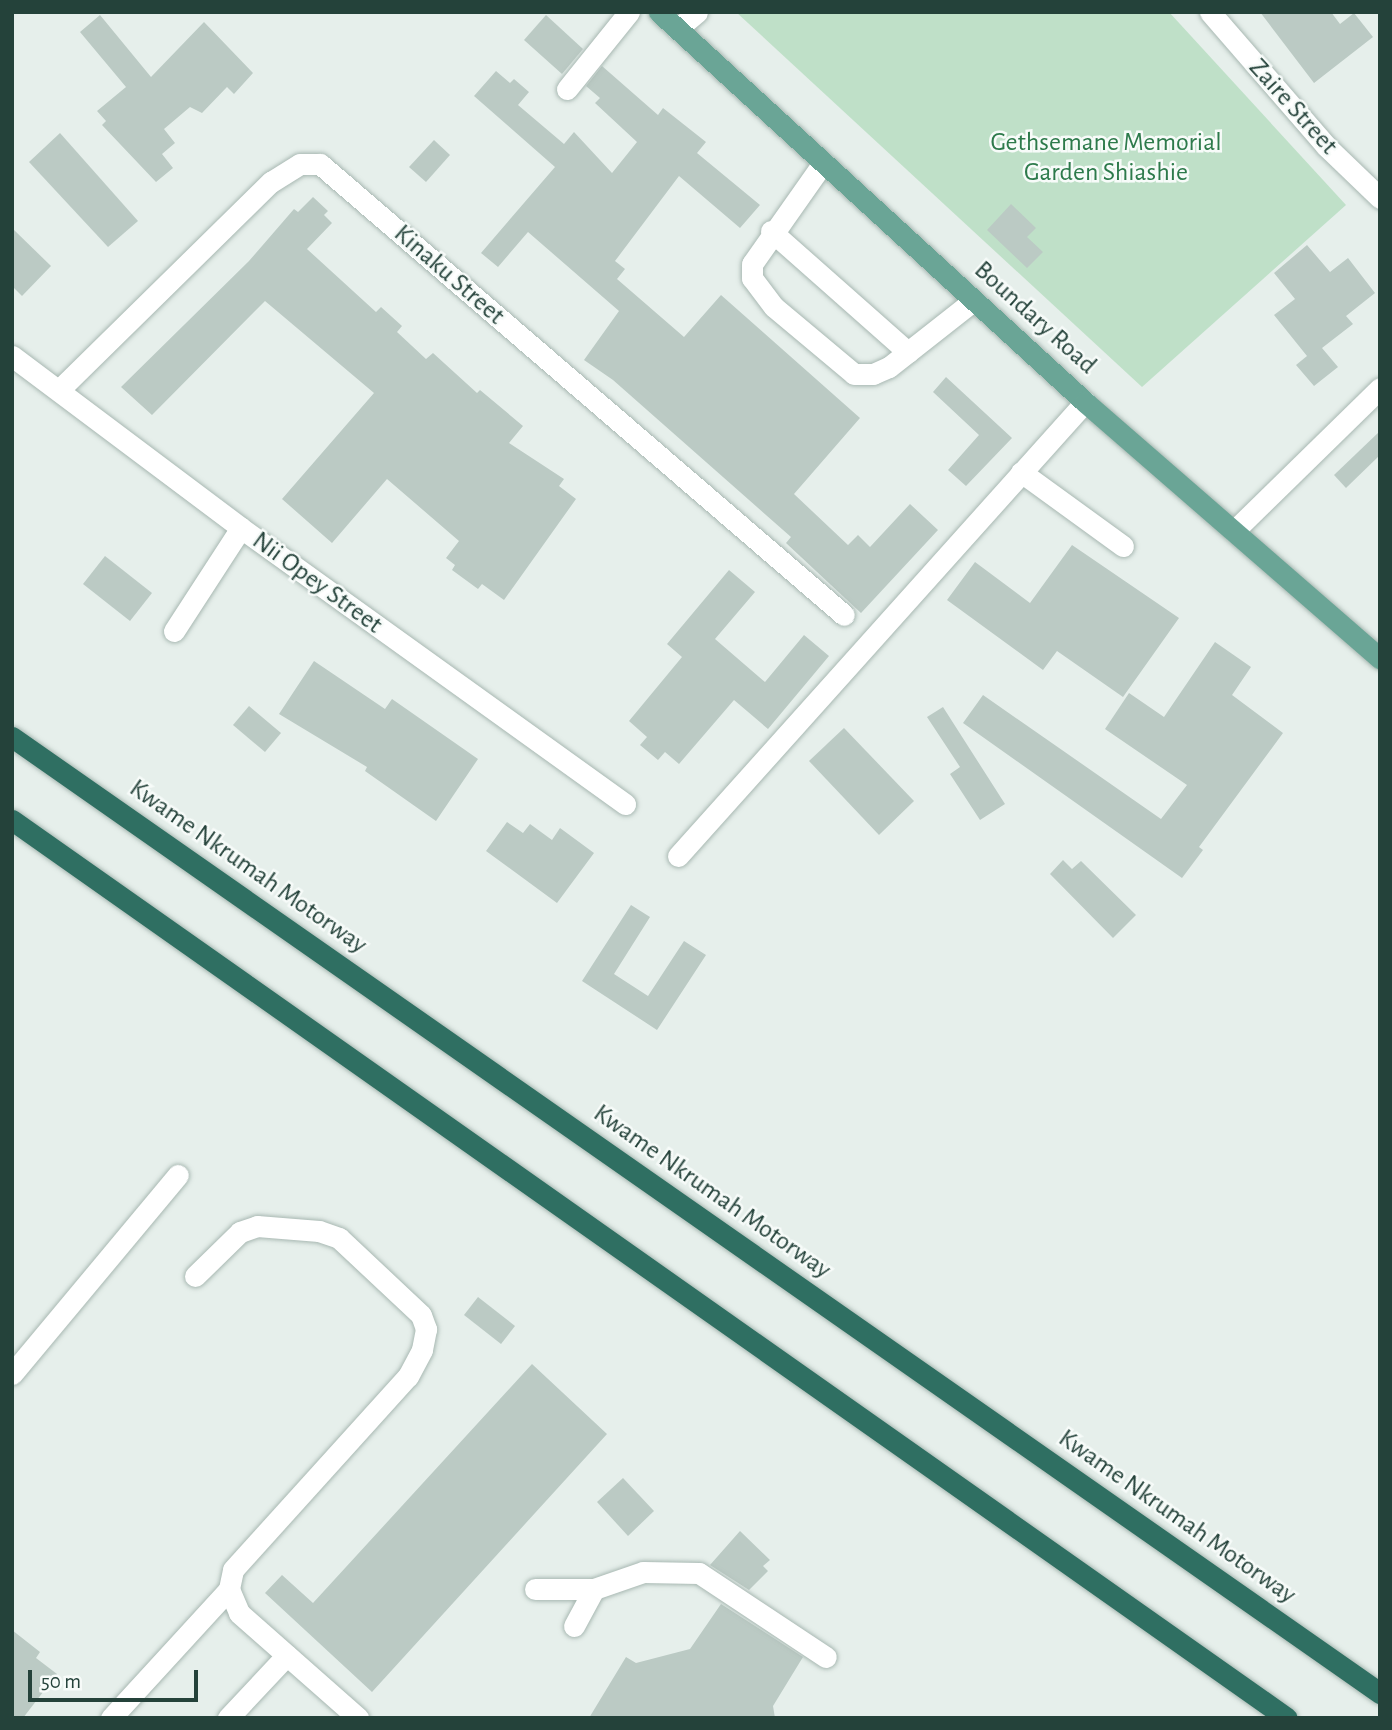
<!DOCTYPE html>
<html>
<head>
<meta charset="utf-8">
<style>
  body { margin:0 }
  #map { position:relative; width:1392px; height:1730px; overflow:hidden; background:#e6efeb; font-family:"Alegreya Sans",sans-serif }
  div>[style] { position:absolute }
  .green>* { inset:0; background:#bfe0c8 }
  .building>* { inset:0; background:#bbcac4 }
  .roads { filter:drop-shadow(0 0 2px #a8b8b2) drop-shadow(0 0 2px #a8b8b2) }
  .minor>* { height:21px; margin:-10.5px; padding:0 10.5px; transform-origin:10.5px; border-radius:10.5px; background:#fff }
  .major>* { height:21px; margin:-10.5px; padding:0 10.5px; transform-origin:10.5px; border-radius:10.5px; background:#6aa596 }
  .highway>* { height:21px; margin:-10.5px; padding:0 10.5px; transform-origin:10.5px; border-radius:10.5px; background:#2f6f62 }
  span { translate:-50% -50%; white-space:nowrap; text-align:center; line-height:1.15; -webkit-text-stroke:5px #f7fbf9; paint-order:stroke }
  .street-label { font-size:26px; color:#24423a }
  .park-label { font-size:26px; color:#2d7a4b }
  .frame { position:absolute; inset:0; border:14px solid #24423a; pointer-events:none }
  .scale { position:absolute; left:28px; top:1670px; width:170px; height:32px; box-sizing:border-box; border:4px solid #24423a; border-top:0; padding-left:9px; font-size:21px; line-height:24px; white-space:nowrap; color:#24423a; -webkit-text-stroke:5px #f7fbf9; paint-order:stroke }
</style>
</head>
<body>
<div id="map">
  <div class="green">
    <i style="clip-path:polygon(736px 12px,1169px 12px,1346px 205px,1142px 387px)"></i>
  </div>
  <div class="building">
    <i style="clip-path:polygon(1260px 12px,1331px 12px,1340px 24px,1354px 13px,1373px 37px,1314px 83px)"></i>
    <i style="clip-path:polygon(100px 15px,151px 77px,204px 22px,253px 73px,234px 94px,227px 87px,202px 113px,190px 107px,164px 129px,175px 143px,162px 154px,173px 168px,156px 182px,102px 125px,106px 121px,97px 111px,126px 87px,80px 32px)"></i>
    <i style="clip-path:polygon(546px 15px,583px 49px,562px 74px,524px 40px)"></i>
    <i style="clip-path:polygon(602px 66px,658px 115px,663px 108px,706px 142px,697px 153px,760px 205px,740px 228px,679px 176px,615px 261px,625px 269px,617px 279px,684px 337px,721px 295px,860px 418px,794px 494px,848px 545px,858px 535px,870px 547px,910px 504px,938px 530px,861px 613px,786px 543px,791px 537px,613px 380px,584px 360px,619px 311px,528px 232px,498px 267px,481px 253px,555px 167px,474px 96px,496px 71px,510px 83px,514px 79px,529px 92px,518px 105px,564px 144px,574px 132px,612px 173px,637px 142px,595px 103px,600px 98px,586px 86px)"></i>
    <i style="clip-path:polygon(60px 133px,138px 221px,108px 247px,29px 162px)"></i>
    <i style="clip-path:polygon(434px 140px,450px 155px,426px 182px,409px 167px)"></i>
    <i style="clip-path:polygon(313px 197px,328px 211px,324px 215px,332px 223px,307px 249px,376px 312px,381px 307px,402px 326px,397px 332px,426px 359px,433px 353px,477px 393px,480px 390px,523px 426px,509px 443px,564px 479px,559px 486px,576px 499px,504px 600px,482px 584px,478px 589px,452px 570px,455px 565px,446px 558px,459px 541px,387px 479px,332px 543px,282px 499px,374px 393px,265px 301px,152px 415px,121px 387px,249px 261px,294px 209px,298px 212px)"></i>
    <i style="clip-path:polygon(1011px 204px,1036px 228px,1027px 237px,1043px 252px,1027px 268px,987px 230px)"></i>
    <i style="clip-path:polygon(12px 228px,51px 266px,22px 296px,12px 286px)"></i>
    <i style="clip-path:polygon(1307px 245px,1330px 272px,1348px 258px,1375px 293px,1346px 316px,1353px 324px,1322px 348px,1338px 367px,1314px 386px,1296px 365px,1307px 356px,1274px 315px,1295px 299px,1274px 273px)"></i>
    <i style="clip-path:polygon(946px 377px,1012px 438px,966px 486px,948px 470px,979px 435px,933px 392px)"></i>
    <i style="clip-path:polygon(1380px 431px,1380px 455px,1346px 488px,1334px 475px)"></i>
    <i style="clip-path:polygon(1072px 545px,1179px 618px,1123px 697px,1057px 651px,1043px 670px,947px 600px,975px 562px,1030px 603px)"></i>
    <i style="clip-path:polygon(105px 556px,152px 593px,130px 621px,83px 584px)"></i>
    <i style="clip-path:polygon(729px 570px,755px 592px,715px 639px,765px 682px,804px 635px,829px 656px,768px 729px,734px 700px,679px 764px,665px 752px,658px 760px,640px 745px,647px 737px,629px 721px,682px 657px,667px 644px)"></i>
    <i style="clip-path:polygon(1215px 642px,1251px 667px,1232px 695px,1283px 733px,1199px 847px,1203px 850px,1182px 878px,963px 723px,983px 695px,1161px 819px,1187px 785px,1105px 729px,1129px 693px,1164px 717px)"></i>
    <i style="clip-path:polygon(314px 661px,385px 709px,392px 699px,478px 759px,436px 821px,365px 771px,367px 767px,279px 714px)"></i>
    <i style="clip-path:polygon(249px 706px,281px 733px,265px 752px,233px 725px)"></i>
    <i style="clip-path:polygon(943px 707px,1005px 804px,980px 820px,950px 774px,960px 767px,927px 717px)"></i>
    <i style="clip-path:polygon(844px 728px,914px 801px,879px 835px,809px 761px)"></i>
    <i style="clip-path:polygon(507px 822px,523px 833px,530px 824px,552px 840px,560px 828px,594px 853px,557px 903px,486px 851px)"></i>
    <i style="clip-path:polygon(1063px 860px,1072px 869px,1081px 861px,1136px 915px,1113px 938px,1050px 874px)"></i>
    <i style="clip-path:polygon(631px 905px,650px 917px,614px 974px,648px 996px,684px 941px,706px 955px,657px 1030px,582px 981px)"></i>
    <i style="clip-path:polygon(478px 1297px,515px 1326px,501px 1344px,464px 1315px)"></i>
    <i style="clip-path:polygon(532px 1364px,607px 1434px,372px 1692px,265px 1593px,282px 1575px,313px 1603px)"></i>
    <i style="clip-path:polygon(623px 1478px,654px 1511px,628px 1536px,597px 1502px)"></i>
    <i style="clip-path:polygon(740px 1531px,770px 1560px,763px 1566px,768px 1571px,749px 1590px,710px 1565px)"></i>
    <i style="clip-path:polygon(721px 1604px,803px 1657px,773px 1706px,775px 1718px,589px 1718px,626px 1657px,636px 1663px,690px 1649px)"></i>
    <i style="clip-path:polygon(12px 1630px,40px 1652px,36px 1658px,57px 1674px,23px 1718px,12px 1718px)"></i>
  </div>
  <div class="roads">
    <div class="minor">
      <i style="left:1210px;top:12px;width:177px;rotate:49.1deg"></i>
      <i style="left:1326px;top:146px;width:75px;rotate:43.9deg"></i>
      <i style="left:677px;top:29px;width:26px;rotate:-40deg"></i>
      <i style="left:567px;top:89px;width:99px;rotate:-51.2deg"></i>
      <i style="left:823px;top:163px;width:123px;rotate:125.1deg"></i>
      <i style="left:752px;top:264px;width:14px;rotate:90deg"></i>
      <i style="left:752px;top:278px;width:36px;rotate:53deg"></i>
      <i style="left:774px;top:307px;width:104px;rotate:39.9deg"></i>
      <i style="left:854px;top:374px;width:19px"></i>
      <i style="left:873px;top:374px;width:17px;rotate:-24deg"></i>
      <i style="left:889px;top:367px;width:108px;rotate:-38.2deg"></i>
      <i style="left:771px;top:231px;width:183px;rotate:41.5deg"></i>
      <i style="left:12px;top:356px;width:286px;rotate:36.9deg"></i>
      <i style="left:241px;top:528px;width:473px;rotate:35.7deg"></i>
      <i style="left:60px;top:389px;width:296px;rotate:-44.5deg"></i>
      <i style="left:271px;top:182px;width:34px;rotate:-32deg"></i>
      <i style="left:300px;top:164px;width:20px"></i>
      <i style="left:320px;top:164px;width:691px;rotate:40.72deg"></i>
      <i style="left:1021px;top:472px;width:126px;rotate:36deg"></i>
      <i style="left:1234px;top:531px;width:204px;rotate:-44.4deg"></i>
      <i style="left:174px;top:631px;width:123px;rotate:-57deg"></i>
      <i style="left:678px;top:856px;width:610px;rotate:-48.12deg"></i>
      <i style="left:195px;top:1276px;width:63px;rotate:-44.4deg"></i>
      <i style="left:240px;top:1232px;width:18px;rotate:-19deg"></i>
      <i style="left:257px;top:1226px;width:62px;rotate:4.6deg"></i>
      <i style="left:319px;top:1231px;width:21px;rotate:19deg"></i>
      <i style="left:339px;top:1238px;width:112px;rotate:43.2deg"></i>
      <i style="left:421px;top:1315px;width:15px;rotate:70deg"></i>
      <i style="left:426px;top:1329px;width:21px;rotate:101deg"></i>
      <i style="left:422px;top:1350px;width:30px;rotate:118deg"></i>
      <i style="left:408px;top:1376px;width:261px;rotate:132.1deg"></i>
      <i style="left:233px;top:1570px;width:19px;rotate:102deg"></i>
      <i style="left:229px;top:1589px;width:26px;rotate:67deg"></i>
      <i style="left:239px;top:1613px;width:159px;rotate:41.4deg"></i>
      <i style="left:12px;top:1374px;width:259px;rotate:-50.2deg"></i>
      <i style="left:535px;top:1589px;width:59px"></i>
      <i style="left:594px;top:1589px;width:52px;rotate:-19.1deg"></i>
      <i style="left:643px;top:1572px;width:56px;rotate:1deg"></i>
      <i style="left:699px;top:1573px;width:152px;rotate:33.5deg"></i>
      <i style="left:574px;top:1626px;width:42px;rotate:-61.6deg"></i>
      <i style="left:111px;top:1718px;width:175px;rotate:-47.5deg"></i>
      <i style="left:228px;top:1718px;width:86px;rotate:-46.9deg"></i>
    </div>
    <div class="major">
      <i style="left:659px;top:12px;width:578px;rotate:42.47deg"></i>
      <i style="left:1085px;top:402px;width:391px;rotate:41deg"></i>
    </div>
    <div class="highway">
      <i style="left:12px;top:737px;width:1669px;rotate:34.95deg"></i>
      <i style="left:12px;top:820px;width:1559px;rotate:35.16deg"></i>
    </div>
  </div>
  <div class="street-label">
    <span style="left:1293px;top:107px;rotate:48deg">Zaire Street</span>
    <span style="left:449px;top:275px;rotate:41deg">Kinaku Street</span>
    <span style="left:1035px;top:318px;rotate:42deg">Boundary Road</span>
    <span style="left:317px;top:583px;rotate:36deg">Nii Opey Street</span>
    <span style="left:248px;top:867px;rotate:35deg">Kwame Nkrumah Motorway</span>
    <span style="left:712px;top:1192px;rotate:35deg">Kwame Nkrumah Motorway</span>
    <span style="left:1177px;top:1517px;rotate:35deg">Kwame Nkrumah Motorway</span>
  </div>
  <div class="park-label">
    <span style="left:1106px;top:158px">Gethsemane Memorial<br>Garden Shiashie</span>
  </div>
  <div class="frame"></div>
  <div class="scale">50 m</div>
</div>
</body>
</html>
